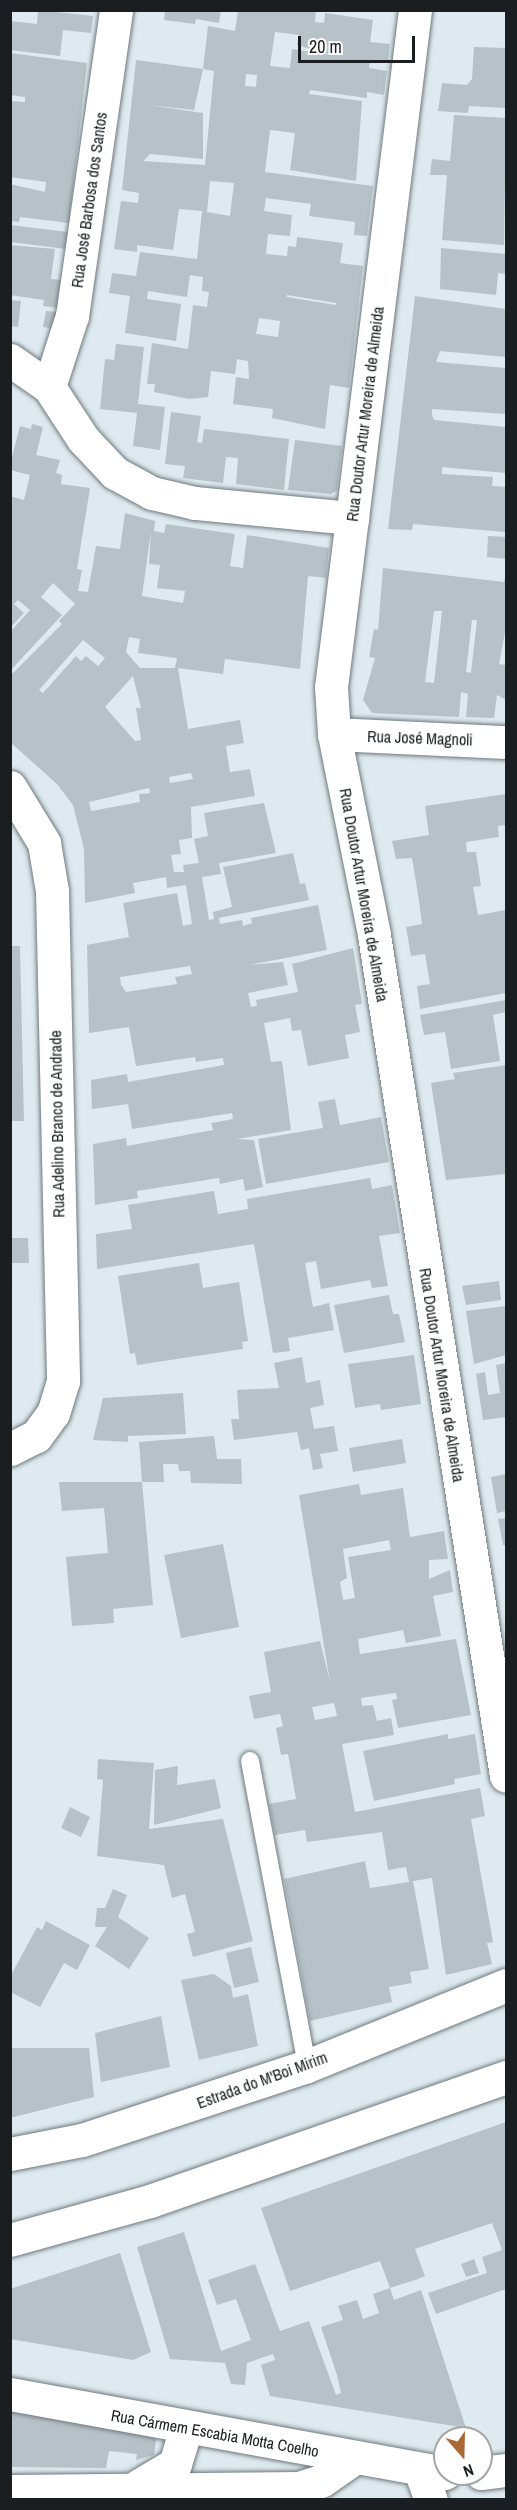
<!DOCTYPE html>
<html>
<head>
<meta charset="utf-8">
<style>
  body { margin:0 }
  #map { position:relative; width:517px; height:2510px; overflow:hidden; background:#deeaef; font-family:"Archivo Narrow",sans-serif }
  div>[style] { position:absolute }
  .building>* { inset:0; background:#b6c2c7 }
  .roads { filter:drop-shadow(0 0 2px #6e797e) drop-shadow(0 0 2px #6e797e) }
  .lane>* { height:18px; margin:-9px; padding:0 9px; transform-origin:9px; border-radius:9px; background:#fff }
  .street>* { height:33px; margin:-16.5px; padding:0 16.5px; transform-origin:16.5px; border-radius:16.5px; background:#fff }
  .primary>* { height:33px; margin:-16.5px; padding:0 16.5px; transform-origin:16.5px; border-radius:16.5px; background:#fff }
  span { translate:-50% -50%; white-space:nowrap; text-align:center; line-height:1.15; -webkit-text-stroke:4.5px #fff; paint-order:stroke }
  .street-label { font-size:16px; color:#1a1e20 }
  .frame { position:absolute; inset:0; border:12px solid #1a1e20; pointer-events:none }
  .north { position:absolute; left:433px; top:2426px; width:60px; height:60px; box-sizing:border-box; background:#fff; border:2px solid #a3a5a6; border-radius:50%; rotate:160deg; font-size:16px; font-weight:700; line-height:24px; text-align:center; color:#1a1e20 }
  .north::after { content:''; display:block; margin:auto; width:21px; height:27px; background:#aa6834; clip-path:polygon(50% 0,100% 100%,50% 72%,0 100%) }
  .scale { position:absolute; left:298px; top:36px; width:117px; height:27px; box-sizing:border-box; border:3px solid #1a1e20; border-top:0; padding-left:8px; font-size:18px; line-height:21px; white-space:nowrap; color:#1a1e20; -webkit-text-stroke:4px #fff; paint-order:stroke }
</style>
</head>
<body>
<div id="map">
  <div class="building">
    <i style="clip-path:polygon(38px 10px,93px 16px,91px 33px,63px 30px,60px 56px,10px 50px,10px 21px,37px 24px)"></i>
    <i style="clip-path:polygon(165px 10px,221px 10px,219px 23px,196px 19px,195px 24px,164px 20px)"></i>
    <i style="clip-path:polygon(evenodd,238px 10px,316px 10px,315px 22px,324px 23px,325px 13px,373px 20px,370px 42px,390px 44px,388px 62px,370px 60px,369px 68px,387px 71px,384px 95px,367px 92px,367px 98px,310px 90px,309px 94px,362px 101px,356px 181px,290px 170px,295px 133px,270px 130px,265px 172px,373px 186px,367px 236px,354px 235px,355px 222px,309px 216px,311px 204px,266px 198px,264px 211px,292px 215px,290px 236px,268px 234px,266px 254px,287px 256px,288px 246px,296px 247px,297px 237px,343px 243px,340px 263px,363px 266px,349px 388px,330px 385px,325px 429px,272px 418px,273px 409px,233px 404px,236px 377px,249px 379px,248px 361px,237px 359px,235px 374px,211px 371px,208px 397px,189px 399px,154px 392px,155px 384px,147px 384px,152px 343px,188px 349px,193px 305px,207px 307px,209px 292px,202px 291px,203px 277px,190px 275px,187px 297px,148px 291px,147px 299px,181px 304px,176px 341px,125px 333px,130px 296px,109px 293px,112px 273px,136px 276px,140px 252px,197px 259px,202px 211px,179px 209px,173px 250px,137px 245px,137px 252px,114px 249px,121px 201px,138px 203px,139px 193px,122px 190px,136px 60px,203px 69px,194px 110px,148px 105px,203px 113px,203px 159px,150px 154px,143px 161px,205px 165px,214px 71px,203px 69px,208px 26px,235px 31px,238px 10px,275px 32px,299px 35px,297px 45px,332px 55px,292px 49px,290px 68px,270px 66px,275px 32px,238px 10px,257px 75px,256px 87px,245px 86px,246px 74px,257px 75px,238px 10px,210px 181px,234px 183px,230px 216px,207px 212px,210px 181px,238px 10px,287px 295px,336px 303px,336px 305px,287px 297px,287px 295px,238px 10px,259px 318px,280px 321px,278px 337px,256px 334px,259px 318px)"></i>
    <i style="clip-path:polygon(474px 47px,506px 48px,506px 108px,469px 106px,468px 113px,438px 111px,442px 83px,467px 85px,472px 79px)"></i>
    <i style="clip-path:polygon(10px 53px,87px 63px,69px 223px,20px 217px,19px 222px,10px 221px,10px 184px,45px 192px,46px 182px,10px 177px,10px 101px,25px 102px,25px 97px,10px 95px)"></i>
    <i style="clip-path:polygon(454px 115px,506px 118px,504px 245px,442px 240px,447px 175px,430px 175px,432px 159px,450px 161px)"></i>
    <i style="clip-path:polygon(10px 225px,68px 232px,66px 249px,10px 242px)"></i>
    <i style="clip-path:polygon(10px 245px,55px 249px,51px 279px,62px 280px,58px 308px,43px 306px,44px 300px,10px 295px)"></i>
    <i style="clip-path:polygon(441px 248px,506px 254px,506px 274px,498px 273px,496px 295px,440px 289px)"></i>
    <i style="clip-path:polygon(415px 296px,506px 309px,506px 357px,440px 351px,436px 362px,506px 368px,506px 414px,432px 409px,432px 415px,434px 420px,506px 427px,506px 473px,442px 467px,442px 474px,493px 477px,492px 486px,506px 487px,505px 532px,413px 524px,412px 530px,388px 529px)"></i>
    <i style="clip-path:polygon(10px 300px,21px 301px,18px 327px,10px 326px)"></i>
    <i style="clip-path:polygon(46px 311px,58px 312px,56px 329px,43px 327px)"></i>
    <i style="clip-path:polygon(116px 344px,144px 347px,138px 404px,165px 407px,160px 450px,133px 446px,137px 413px,100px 409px,105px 359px,114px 360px)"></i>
    <i style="clip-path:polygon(171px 412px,201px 416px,197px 442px,202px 443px,204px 429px,289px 439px,284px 490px,236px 484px,238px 458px,226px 457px,223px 483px,183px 478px,185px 466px,165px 464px)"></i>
    <i style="clip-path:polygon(evenodd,32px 424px,43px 427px,36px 455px,60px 460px,56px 473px,62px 475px,61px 484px,90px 488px,77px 569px,82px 570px,78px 591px,88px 592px,96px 546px,120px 549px,125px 513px,155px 521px,154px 531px,164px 533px,166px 524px,235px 534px,230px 566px,243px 568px,247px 535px,329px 548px,326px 578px,308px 576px,300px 669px,225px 659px,223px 674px,178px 668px,188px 729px,240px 720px,244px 743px,226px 746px,230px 772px,250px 769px,255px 796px,191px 807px,192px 838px,179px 840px,181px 854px,171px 855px,174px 872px,184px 872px,183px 865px,199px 863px,194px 839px,208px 836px,204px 813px,264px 803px,276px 853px,219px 863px,221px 874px,202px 877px,209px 920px,214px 919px,213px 912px,232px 907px,223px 867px,293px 853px,300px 884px,305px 883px,309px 900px,219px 918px,220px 924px,242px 920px,243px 926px,252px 923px,251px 918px,318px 905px,327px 950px,249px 965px,283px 962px,288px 985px,248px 993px,251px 1007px,257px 1006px,256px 1000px,298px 992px,292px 964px,353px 948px,362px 1004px,355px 1005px,360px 1032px,345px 1035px,349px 1058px,308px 1066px,301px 1030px,292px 1031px,290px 1018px,264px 1023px,271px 1062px,282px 1061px,291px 1130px,237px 1139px,254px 1140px,263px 1187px,245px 1191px,243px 1179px,220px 1184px,219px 1178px,137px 1191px,138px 1198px,95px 1205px,93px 1144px,126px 1138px,127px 1146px,213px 1130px,211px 1123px,233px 1119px,232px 1113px,132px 1129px,128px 1104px,92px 1109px,91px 1080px,127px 1074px,128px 1082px,224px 1065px,223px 1058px,196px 1062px,195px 1057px,136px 1066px,129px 1027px,89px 1033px,87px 945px,129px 937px,123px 903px,177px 893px,183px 926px,192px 924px,186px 885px,167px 888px,166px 877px,133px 883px,135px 893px,85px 903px,84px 849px,73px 805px,57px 784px,10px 742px,10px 676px,62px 624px,59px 621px,75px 604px,53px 583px,41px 597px,62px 615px,10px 671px,10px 632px,30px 610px,18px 600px,14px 604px,24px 613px,10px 628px,10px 496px,24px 500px,30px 475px,10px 470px,10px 465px,20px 426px,31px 429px,32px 424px,151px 531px,149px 564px,160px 565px,157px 588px,185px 591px,183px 603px,142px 596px,151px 531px,32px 424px,129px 637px,140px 639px,138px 653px,177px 658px,175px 668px,140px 668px,126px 652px,129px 637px,32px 424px,83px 640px,105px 658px,98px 666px,86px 656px,81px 661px,76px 656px,43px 693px,39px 690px,83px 640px,32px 424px,133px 676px,141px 708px,136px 708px,141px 740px,135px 741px,105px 707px,133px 676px,32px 424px,191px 773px,193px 779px,170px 783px,169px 777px,191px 773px,32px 424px,149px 788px,150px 793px,139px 794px,140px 802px,91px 811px,89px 802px,149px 788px,32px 424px,190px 966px,192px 974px,175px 977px,177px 984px,126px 992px,121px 985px,120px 977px,190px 966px)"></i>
    <i style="clip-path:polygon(295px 440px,342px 446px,337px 490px,331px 494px,288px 490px)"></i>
    <i style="clip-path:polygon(488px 536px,506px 537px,506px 559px,487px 557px)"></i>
    <i style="clip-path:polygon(evenodd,383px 568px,504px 582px,506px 571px,506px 627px,499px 664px,506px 665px,506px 700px,497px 695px,494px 718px,466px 717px,468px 694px,461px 692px,459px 717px,372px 713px,363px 700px,375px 658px,369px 657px,374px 629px,378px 630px,383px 568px,434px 611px,442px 611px,434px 683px,425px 682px,434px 611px,383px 568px,472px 620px,477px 620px,471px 673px,466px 672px,472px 620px)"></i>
    <i style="clip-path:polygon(506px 794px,506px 825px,498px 826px,499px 837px,466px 842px,467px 852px,476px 852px,481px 886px,473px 887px,478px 915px,506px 910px,506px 993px,420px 1009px,417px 986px,430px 984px,425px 954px,411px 956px,406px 927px,422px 924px,418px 894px,412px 858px,396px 859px,392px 841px,429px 835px,425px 806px)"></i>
    <i style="clip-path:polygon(10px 946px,20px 946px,24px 1121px,10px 1121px)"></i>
    <i style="clip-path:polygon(506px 1000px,506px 1012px,493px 1015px,500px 1061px,451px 1069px,445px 1032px,424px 1035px,420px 1015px)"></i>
    <i style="clip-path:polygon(506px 1065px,506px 1174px,446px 1180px,431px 1083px,455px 1079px,453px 1073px)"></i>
    <i style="clip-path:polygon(335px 1099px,340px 1125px,381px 1117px,389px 1162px,266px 1184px,258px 1139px,323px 1128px,318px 1102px)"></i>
    <i style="clip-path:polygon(370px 1178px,372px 1189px,392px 1185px,400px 1233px,379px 1236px,388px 1286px,372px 1288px,370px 1280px,321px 1289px,316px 1261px,305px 1263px,313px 1307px,329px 1303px,334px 1330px,288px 1338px,290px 1351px,273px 1353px,254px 1244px,97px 1269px,96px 1234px,132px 1229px,128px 1205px,214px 1191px,218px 1214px,248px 1209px,247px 1199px)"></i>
    <i style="clip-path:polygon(10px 1238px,28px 1238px,29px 1263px,12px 1263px,13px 1286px)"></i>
    <i style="clip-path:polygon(199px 1263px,203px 1288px,239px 1282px,248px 1341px,242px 1342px,243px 1349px,137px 1365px,135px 1353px,130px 1354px,118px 1276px)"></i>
    <i style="clip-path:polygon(499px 1281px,501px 1300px,466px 1305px,462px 1286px)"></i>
    <i style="clip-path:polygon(389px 1295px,393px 1314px,399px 1314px,405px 1342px,344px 1353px,334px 1305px)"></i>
    <i style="clip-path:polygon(506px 1306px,506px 1355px,474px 1364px,466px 1311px)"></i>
    <i style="clip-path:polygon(414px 1355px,421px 1404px,381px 1410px,380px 1404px,355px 1408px,348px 1364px)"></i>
    <i style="clip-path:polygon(302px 1357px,306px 1383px,320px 1380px,324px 1405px,310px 1408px,314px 1429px,334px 1426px,338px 1451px,320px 1454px,323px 1468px,313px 1470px,309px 1448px,301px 1450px,297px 1432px,234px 1440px,231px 1419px,239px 1419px,237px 1390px,279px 1388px,274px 1363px)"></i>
    <i style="clip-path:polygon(506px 1363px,506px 1417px,483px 1420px,476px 1374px,485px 1372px,488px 1395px,500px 1393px,496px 1365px)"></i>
    <i style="clip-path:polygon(183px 1393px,186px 1434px,128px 1436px,128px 1442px,93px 1440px,103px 1398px)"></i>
    <i style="clip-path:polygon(214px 1436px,217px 1459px,241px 1459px,242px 1484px,191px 1483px,190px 1471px,179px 1471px,178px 1464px,163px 1464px,164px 1482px,142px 1482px,139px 1442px)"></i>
    <i style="clip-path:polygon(402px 1439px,406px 1463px,353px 1472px,349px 1448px)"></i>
    <i style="clip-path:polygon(506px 1474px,506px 1511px,497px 1513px,491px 1477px)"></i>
    <i style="clip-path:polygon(59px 1482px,142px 1482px,153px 1605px,113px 1609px,114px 1623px,72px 1626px,66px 1557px,108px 1553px,104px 1508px,62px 1511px)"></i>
    <i style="clip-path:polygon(evenodd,359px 1484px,361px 1495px,403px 1488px,410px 1537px,444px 1531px,448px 1559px,429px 1560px,429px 1579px,450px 1570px,453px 1592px,433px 1596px,441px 1636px,406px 1643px,403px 1630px,358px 1639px,360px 1654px,456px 1639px,471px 1715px,398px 1728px,392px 1700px,397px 1699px,396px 1693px,361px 1698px,362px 1706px,373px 1705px,377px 1721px,391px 1718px,394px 1735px,342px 1744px,355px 1812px,480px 1788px,485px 1816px,471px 1819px,493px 1942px,487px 1943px,492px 1964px,446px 1975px,432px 1878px,413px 1881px,429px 1969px,410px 1972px,412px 1983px,389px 1987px,392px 2002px,310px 2021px,284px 1879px,365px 1861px,370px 1888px,409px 1882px,406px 1867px,388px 1870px,382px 1832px,307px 1842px,305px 1830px,275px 1835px,269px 1804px,296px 1799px,288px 1754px,281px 1755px,276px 1728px,283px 1726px,280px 1714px,254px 1719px,249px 1696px,271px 1692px,264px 1652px,320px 1641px,330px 1682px,299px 1495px,359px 1484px,389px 1540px,391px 1550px,348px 1557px,355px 1598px,343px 1600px,340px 1582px,347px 1578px,343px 1549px,389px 1540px,359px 1484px,334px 1703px,337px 1716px,315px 1720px,312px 1707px,334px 1703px)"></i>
    <i style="clip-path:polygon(506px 1518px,506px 1545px,503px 1545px,498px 1519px)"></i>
    <i style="clip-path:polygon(223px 1544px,239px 1627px,181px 1638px,164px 1555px)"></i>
    <i style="clip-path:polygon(448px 1734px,448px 1739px,475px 1734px,481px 1774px,454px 1779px,455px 1784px,374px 1801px,363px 1751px)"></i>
    <i style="clip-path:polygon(98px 1759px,154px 1763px,149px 1829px,223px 1819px,253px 1941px,193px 1957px,187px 1934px,195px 1932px,185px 1894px,172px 1898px,164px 1865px,97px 1856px,103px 1780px,97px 1779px)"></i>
    <i style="clip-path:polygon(178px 1766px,177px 1785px,215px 1779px,221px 1808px,154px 1825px,155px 1770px)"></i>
    <i style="clip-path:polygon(70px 1807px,90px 1817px,81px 1837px,61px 1828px)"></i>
    <i style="clip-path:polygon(113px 1889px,127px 1895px,118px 1917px,149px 1938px,129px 1969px,95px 1946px,107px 1927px,95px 1927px,97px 1908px,105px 1908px)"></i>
    <i style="clip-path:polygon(46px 1921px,90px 1945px,77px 1970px,64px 1963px,40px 2007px,10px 1992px,10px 1977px,37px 1927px,42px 1930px)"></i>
    <i style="clip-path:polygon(251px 1947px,259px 1982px,234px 1988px,226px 1953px)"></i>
    <i style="clip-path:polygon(214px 1974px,231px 1986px,233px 1998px,248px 1994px,258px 2046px,199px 2060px,181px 1980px)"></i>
    <i style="clip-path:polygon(161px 2016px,170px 2067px,101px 2082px,95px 2033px)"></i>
    <i style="clip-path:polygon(10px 2048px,89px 2048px,94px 2097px,10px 2118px)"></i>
    <i style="clip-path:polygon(506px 2122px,506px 2289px,436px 2314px,428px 2293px,487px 2273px,482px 2257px,502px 2250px,492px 2223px,415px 2249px,425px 2276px,418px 2279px,390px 2288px,380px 2261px,290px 2291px,261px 2208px)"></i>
    <i style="clip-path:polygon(184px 2232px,221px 2351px,251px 2340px,236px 2299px,217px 2305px,208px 2280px,255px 2264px,280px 2331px,309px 2321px,336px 2395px,341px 2393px,337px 2375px,321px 2327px,343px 2320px,338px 2306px,357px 2300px,363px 2319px,379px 2313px,373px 2294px,390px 2288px,394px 2300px,421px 2290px,466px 2428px,270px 2396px,261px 2365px,275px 2360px,273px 2354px,247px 2363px,245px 2385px,231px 2384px,225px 2363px,170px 2359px,137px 2247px)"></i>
    <i style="clip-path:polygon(120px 2253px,151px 2352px,133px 2360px,10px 2339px,10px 2289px)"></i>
    <i style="clip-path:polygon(474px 2259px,479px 2273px,466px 2277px,461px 2264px)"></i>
    <i style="clip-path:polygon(10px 2410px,157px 2432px,154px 2455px,136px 2460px,137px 2454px,109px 2451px,106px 2468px,10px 2467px)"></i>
  </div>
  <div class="roads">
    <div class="lane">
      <i style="left:250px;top:1761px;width:310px;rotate:79.4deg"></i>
    </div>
    <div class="street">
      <i style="left:415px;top:10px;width:682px;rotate:97.07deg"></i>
      <i style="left:331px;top:687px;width:47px;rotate:86.3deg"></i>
      <i style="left:334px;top:734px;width:205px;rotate:78.7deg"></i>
      <i style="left:374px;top:935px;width:851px;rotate:81.08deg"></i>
      <i style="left:10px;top:360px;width:47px;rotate:34.7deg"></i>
      <i style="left:49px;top:387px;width:62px;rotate:56.8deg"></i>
      <i style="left:83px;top:439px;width:47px;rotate:46.7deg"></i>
      <i style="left:115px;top:473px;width:42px;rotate:28.4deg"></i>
      <i style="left:152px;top:493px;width:44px;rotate:13.1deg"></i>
      <i style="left:195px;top:503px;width:158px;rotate:5.5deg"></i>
      <i style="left:49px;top:387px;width:75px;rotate:-72.1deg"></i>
      <i style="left:72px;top:316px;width:309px;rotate:-81.8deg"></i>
      <i style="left:334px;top:734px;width:172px;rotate:2.7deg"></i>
      <i style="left:10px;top:787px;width:66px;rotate:58.7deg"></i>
      <i style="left:44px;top:843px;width:49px;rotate:80.5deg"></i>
      <i style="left:52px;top:891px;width:490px;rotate:88.7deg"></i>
      <i style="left:63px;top:1381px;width:34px;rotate:107deg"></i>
      <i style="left:53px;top:1413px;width:29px;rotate:126deg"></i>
      <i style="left:36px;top:1436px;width:29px;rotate:153deg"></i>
      <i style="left:10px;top:2394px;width:442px;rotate:10.3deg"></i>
      <i style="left:420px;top:2470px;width:32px;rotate:70deg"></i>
      <i style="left:481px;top:2473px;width:25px;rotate:-7deg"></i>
      <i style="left:138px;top:2486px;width:43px;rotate:-30.7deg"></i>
      <i style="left:175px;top:2464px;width:38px;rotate:-73deg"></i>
      <i style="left:10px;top:2491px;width:289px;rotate:-0.6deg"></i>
      <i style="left:299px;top:2488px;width:23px;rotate:-18deg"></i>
      <i style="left:321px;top:2481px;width:40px;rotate:-34.9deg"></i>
    </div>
    <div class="primary">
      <i style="left:10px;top:2154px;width:73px;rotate:-11deg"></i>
      <i style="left:82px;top:2140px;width:237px;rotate:-18.2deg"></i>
      <i style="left:307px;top:2066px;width:215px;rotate:-22.1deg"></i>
      <i style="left:10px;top:2240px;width:145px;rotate:-15.6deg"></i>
      <i style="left:150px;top:2201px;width:377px;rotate:-19.2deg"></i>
    </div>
  </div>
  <div class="street-label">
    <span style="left:89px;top:200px;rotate:-82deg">Rua José Barbosa dos Santos</span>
    <span style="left:365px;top:414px;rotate:-83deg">Rua Doutor Artur Moreira de Almeida</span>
    <span style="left:420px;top:738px;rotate:2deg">Rua José Magnoli</span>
    <span style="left:364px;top:895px;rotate:80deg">Rua Doutor Artur Moreira de Almeida</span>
    <span style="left:57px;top:1124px;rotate:-91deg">Rua Adelino Branco de Andrade</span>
    <span style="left:442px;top:1375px;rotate:81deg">Rua Doutor Artur Moreira de Almeida</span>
    <span style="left:262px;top:2080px;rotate:-20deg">Estrada do M'Boi Mirim</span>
    <span style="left:215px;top:2433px;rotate:10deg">Rua Cármem Escabia Motta Coelho</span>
  </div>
  <div class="frame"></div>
  <div class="north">N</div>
  <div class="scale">20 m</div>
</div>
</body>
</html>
